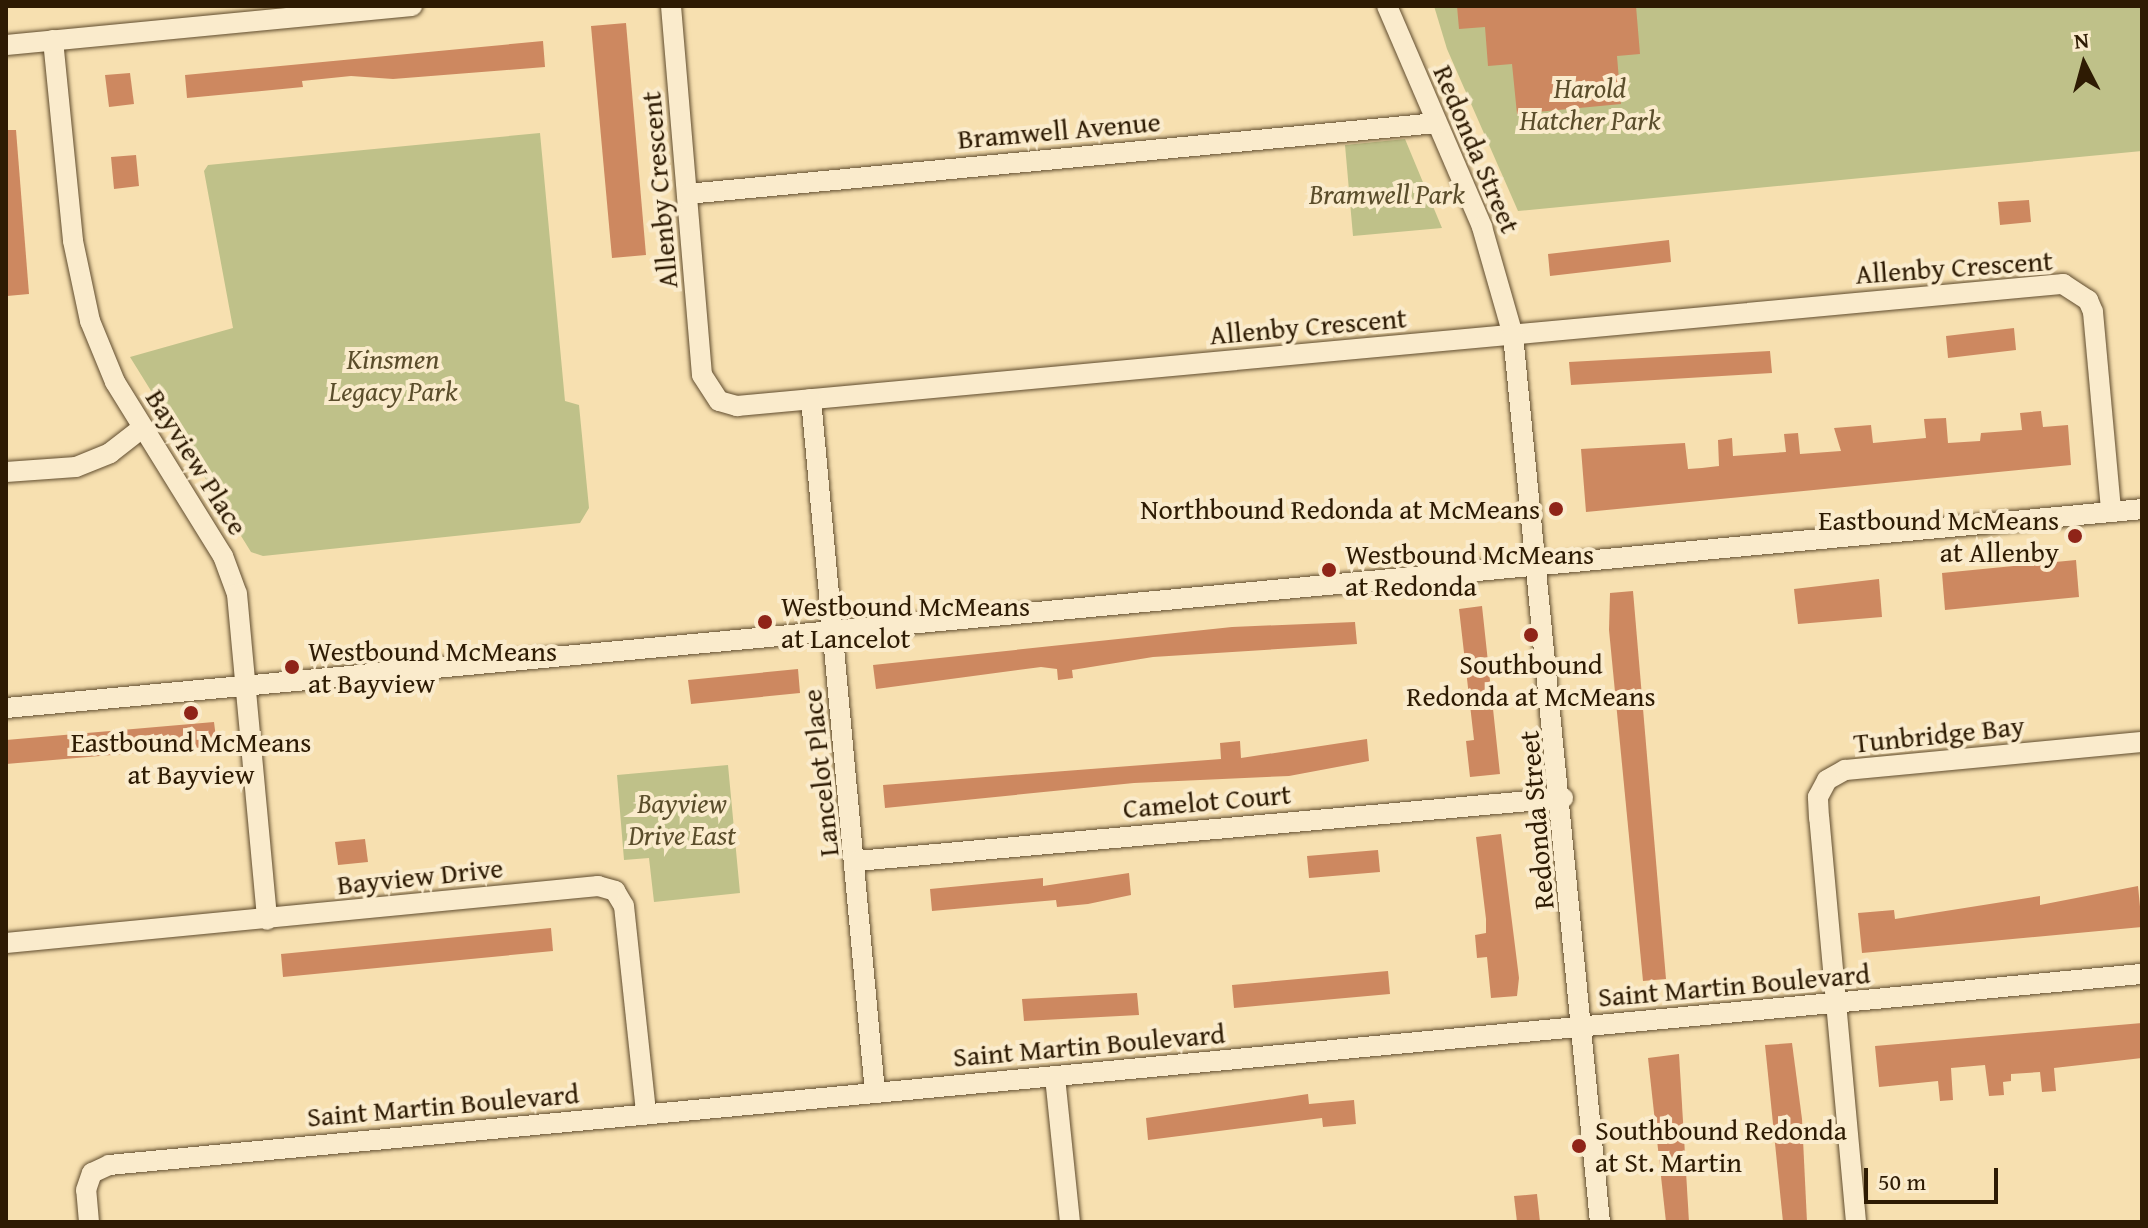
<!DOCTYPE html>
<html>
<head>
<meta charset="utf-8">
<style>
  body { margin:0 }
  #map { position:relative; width:2148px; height:1228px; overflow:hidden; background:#f7e0b0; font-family:"Gentium Book Plus",serif }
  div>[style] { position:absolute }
  .green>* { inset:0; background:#bfc189 }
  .building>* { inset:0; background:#cd8860 }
  .roads { filter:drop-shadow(0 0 2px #604c2e) drop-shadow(0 0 2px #604c2e) }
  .minor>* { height:20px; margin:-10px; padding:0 10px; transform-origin:10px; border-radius:10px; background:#faebcc }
  .dots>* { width:22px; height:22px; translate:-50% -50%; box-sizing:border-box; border:4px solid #faebcc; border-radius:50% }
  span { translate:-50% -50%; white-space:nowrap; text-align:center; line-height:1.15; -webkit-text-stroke:8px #faebcc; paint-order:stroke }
  .park-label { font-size:28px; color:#5a4d2b; font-style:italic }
  .street-label { font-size:28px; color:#2e1b03 }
  .poi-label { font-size:28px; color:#2e1b03 }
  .right { translate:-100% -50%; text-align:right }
  .left { translate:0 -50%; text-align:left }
  .frame { position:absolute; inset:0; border:8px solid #2e1b03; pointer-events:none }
  .north { position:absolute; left:2044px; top:24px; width:80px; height:80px; -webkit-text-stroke:6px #faebcc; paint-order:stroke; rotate:354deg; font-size:22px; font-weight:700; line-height:32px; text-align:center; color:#2e1b03 }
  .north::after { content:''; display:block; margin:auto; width:28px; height:36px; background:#2e1b03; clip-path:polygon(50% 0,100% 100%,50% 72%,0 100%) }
  .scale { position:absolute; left:1864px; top:1168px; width:134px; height:36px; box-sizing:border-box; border:4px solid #2e1b03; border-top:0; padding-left:10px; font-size:24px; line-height:28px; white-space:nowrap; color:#2e1b03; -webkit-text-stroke:6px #faebcc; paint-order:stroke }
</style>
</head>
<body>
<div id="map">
  <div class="green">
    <i style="clip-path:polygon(1434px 6px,2142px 6px,2142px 151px,1518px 211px,1447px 49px)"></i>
    <i style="clip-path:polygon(540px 133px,565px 401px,579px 405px,589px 508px,580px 523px,263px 556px,251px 552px,130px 357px,233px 328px,204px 171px,208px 165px)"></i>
    <i style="clip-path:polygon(1405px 139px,1442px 228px,1353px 236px,1345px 145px)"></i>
    <i style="clip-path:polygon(728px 765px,740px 893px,654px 902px,649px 858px,624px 860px,617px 775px)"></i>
  </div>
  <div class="building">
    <i style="clip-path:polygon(1457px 6px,1636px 6px,1640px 54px,1617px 56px,1621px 104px,1517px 114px,1512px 64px,1488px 66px,1485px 27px,1459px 29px)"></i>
    <i style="clip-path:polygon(626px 23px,646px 255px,612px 258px,591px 26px)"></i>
    <i style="clip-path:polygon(543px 41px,545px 67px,393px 79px,351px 76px,302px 81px,303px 87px,187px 98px,185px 75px)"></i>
    <i style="clip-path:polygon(130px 73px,134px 104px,109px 107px,105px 75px)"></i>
    <i style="clip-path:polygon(6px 130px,16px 130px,29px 294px,7px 296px)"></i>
    <i style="clip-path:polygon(136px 155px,139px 186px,114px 189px,111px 157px)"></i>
    <i style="clip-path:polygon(2029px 200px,2031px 222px,2000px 225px,1998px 202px)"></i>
    <i style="clip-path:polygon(1669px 240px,1671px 262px,1550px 276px,1548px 254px)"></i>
    <i style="clip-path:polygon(2014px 328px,2016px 350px,1948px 358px,1946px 336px)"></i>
    <i style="clip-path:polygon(1770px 351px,1772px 373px,1571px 385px,1569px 362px)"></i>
    <i style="clip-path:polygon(2041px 411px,2043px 427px,2068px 425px,2071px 465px,1586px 512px,1581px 449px,1685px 443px,1688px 469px,1702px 468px,1719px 466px,1718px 440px,1732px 438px,1733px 456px,1786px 452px,1784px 434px,1798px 433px,1800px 454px,1841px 451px,1834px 428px,1871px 425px,1873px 443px,1926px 438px,1924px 419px,1946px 418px,1948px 443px,1980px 441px,1981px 433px,2022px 430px,2020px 413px)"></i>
    <i style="clip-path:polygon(2076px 560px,2079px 597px,1945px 610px,1942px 573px)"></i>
    <i style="clip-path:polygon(1879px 579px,1882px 617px,1798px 624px,1794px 589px)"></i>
    <i style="clip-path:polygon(1633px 591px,1666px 979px,1643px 981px,1609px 630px,1610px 593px)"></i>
    <i style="clip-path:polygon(1482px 606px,1500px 774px,1470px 777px,1466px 741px,1474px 740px,1459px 609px)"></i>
    <i style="clip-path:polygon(1355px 622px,1357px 644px,1153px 657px,1072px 670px,1073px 678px,1058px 680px,1057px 669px,1041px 667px,876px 689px,873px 665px,1232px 627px)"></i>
    <i style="clip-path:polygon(798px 669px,800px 693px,691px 704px,688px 680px)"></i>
    <i style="clip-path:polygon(214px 722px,217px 746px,6px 764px,6px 740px)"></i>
    <i style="clip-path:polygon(1367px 739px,1369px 761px,1289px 776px,1134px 783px,885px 808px,883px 785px,1221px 759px,1220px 743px,1240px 741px,1241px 758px)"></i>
    <i style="clip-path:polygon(1501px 834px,1519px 978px,1517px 996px,1491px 998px,1487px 957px,1477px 958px,1475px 935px,1486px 933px,1486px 919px,1476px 837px)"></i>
    <i style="clip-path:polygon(365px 839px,368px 862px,338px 865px,335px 842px)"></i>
    <i style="clip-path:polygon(1378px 850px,1380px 872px,1309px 878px,1307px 856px)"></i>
    <i style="clip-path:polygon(1129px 873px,1131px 895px,1088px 904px,1057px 907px,1056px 900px,932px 911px,930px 889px,1043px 878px,1043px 886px)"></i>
    <i style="clip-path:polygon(2138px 886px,2142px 927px,1862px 953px,1858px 913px,1894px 910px,1895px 919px,2040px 896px,2040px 905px)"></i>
    <i style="clip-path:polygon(551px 928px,553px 951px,283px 977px,281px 954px)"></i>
    <i style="clip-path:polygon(1388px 971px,1390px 994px,1234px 1008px,1232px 985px)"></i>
    <i style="clip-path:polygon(1137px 993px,1139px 1015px,1024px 1021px,1022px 999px)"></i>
    <i style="clip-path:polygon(2142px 1023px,2142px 1058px,2054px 1068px,2056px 1091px,2042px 1092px,2040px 1072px,2011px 1074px,2011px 1081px,2003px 1082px,2004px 1095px,1989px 1096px,1985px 1065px,1951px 1068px,1953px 1100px,1940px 1101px,1938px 1081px,1879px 1087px,1875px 1046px)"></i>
    <i style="clip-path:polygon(1792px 1043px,1802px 1119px,1807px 1222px,1783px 1222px,1765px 1045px)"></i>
    <i style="clip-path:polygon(1679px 1054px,1689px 1222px,1666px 1222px,1648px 1058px)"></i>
    <i style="clip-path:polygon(1308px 1094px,1309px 1104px,1354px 1100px,1356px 1124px,1323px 1127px,1322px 1118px,1148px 1140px,1146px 1118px)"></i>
    <i style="clip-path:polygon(1537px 1194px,1540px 1222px,1517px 1222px,1514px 1196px)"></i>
  </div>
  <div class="roads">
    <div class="minor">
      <i style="left:671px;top:6px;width:370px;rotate:85.2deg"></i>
      <i style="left:702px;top:375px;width:31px;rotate:57deg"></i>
      <i style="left:719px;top:401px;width:19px;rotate:16deg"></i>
      <i style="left:737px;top:406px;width:1332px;rotate:-5.26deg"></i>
      <i style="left:2063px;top:284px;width:30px;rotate:33deg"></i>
      <i style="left:2088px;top:300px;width:13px;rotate:67deg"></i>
      <i style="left:2093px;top:312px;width:200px;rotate:84.8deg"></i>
      <i style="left:1387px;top:6px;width:241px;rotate:66.7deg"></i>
      <i style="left:1482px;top:227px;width:112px;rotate:74deg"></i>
      <i style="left:1513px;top:335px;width:891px;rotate:84.4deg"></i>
      <i style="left:53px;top:40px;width:202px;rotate:84.3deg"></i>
      <i style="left:73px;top:241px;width:82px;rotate:78deg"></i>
      <i style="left:90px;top:321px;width:66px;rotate:67.7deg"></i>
      <i style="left:115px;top:382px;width:205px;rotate:58.2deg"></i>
      <i style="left:223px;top:556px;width:40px;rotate:69.8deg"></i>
      <i style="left:237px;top:594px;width:327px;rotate:84.7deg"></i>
      <i style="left:6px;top:45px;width:408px;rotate:-5.5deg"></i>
      <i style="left:687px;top:194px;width:753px;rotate:-5.41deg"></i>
      <i style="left:811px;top:399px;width:697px;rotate:84.73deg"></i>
      <i style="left:6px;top:472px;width:70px;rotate:-4.1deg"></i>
      <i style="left:76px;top:467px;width:37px;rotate:-22deg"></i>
      <i style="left:110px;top:453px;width:41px;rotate:-38deg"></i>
      <i style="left:6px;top:708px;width:2145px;rotate:-5.32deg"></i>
      <i style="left:857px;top:861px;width:709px;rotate:-5.1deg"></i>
      <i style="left:6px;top:943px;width:595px;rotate:-5.5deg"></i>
      <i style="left:598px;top:886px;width:18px;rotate:16deg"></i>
      <i style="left:615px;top:891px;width:17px;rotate:59deg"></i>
      <i style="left:624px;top:906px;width:208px;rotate:83.9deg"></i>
      <i style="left:1055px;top:1077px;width:146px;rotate:84.1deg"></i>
      <i style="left:89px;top:1222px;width:32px;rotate:-95deg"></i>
      <i style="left:86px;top:1190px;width:18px;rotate:-71deg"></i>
      <i style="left:92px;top:1173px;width:19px;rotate:-25deg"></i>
      <i style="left:109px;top:1165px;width:2042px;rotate:-5.37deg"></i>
      <i style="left:1856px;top:1222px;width:406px;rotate:-95.2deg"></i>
      <i style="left:1819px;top:818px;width:21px;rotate:-93deg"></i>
      <i style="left:1818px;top:797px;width:19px;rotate:-62deg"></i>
      <i style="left:1827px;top:780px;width:21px;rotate:-29deg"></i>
      <i style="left:1845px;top:770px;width:298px;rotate:-5.4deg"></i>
    </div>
  </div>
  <div class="dots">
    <i style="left:1556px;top:509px;background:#8f2418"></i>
    <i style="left:2075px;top:536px;background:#8f2418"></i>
    <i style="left:1329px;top:570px;background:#8f2418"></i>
    <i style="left:765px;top:622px;background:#8f2418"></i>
    <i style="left:1531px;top:635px;background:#8f2418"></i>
    <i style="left:292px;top:667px;background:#8f2418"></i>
    <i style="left:191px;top:713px;background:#8f2418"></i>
    <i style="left:1579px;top:1146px;background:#8f2418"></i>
  </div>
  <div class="park-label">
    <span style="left:1590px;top:104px">Harold<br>Hatcher Park</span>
    <span style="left:1387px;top:194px">Bramwell Park</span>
    <span style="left:393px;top:375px">Kinsmen<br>Legacy Park</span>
    <span style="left:682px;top:819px">Bayview<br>Drive East</span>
  </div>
  <div class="street-label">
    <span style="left:1059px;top:130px;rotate:-5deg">Bramwell Avenue</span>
    <span style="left:1477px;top:149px;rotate:67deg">Redonda Street</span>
    <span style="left:659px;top:190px;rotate:-95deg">Allenby Crescent</span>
    <span style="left:1954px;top:267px;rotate:-4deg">Allenby Crescent</span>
    <span style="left:1308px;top:326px;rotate:-5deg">Allenby Crescent</span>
    <span style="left:197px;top:462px;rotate:58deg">Bayview Place</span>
    <span style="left:1939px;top:734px;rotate:-6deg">Tunbridge Bay</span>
    <span style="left:820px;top:773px;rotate:-96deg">Lancelot Place</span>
    <span style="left:1207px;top:801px;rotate:-5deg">Camelot Court</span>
    <span style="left:1536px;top:820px;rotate:-95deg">Redonda Street</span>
    <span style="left:420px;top:876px;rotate:-6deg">Bayview Drive</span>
    <span style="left:1734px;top:985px;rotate:-5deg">Saint Martin Boulevard</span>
    <span style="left:1089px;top:1045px;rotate:-5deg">Saint Martin Boulevard</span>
    <span style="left:443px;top:1105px;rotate:-5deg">Saint Martin Boulevard</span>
  </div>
  <div class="poi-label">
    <span class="right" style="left:1540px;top:509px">Northbound Redonda at McMeans</span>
    <span class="right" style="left:2059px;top:536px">Eastbound McMeans<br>at Allenby</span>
    <span class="left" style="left:1345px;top:570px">Westbound McMeans<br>at Redonda</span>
    <span class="left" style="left:781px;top:622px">Westbound McMeans<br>at Lancelot</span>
    <span class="left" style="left:308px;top:667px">Westbound McMeans<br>at Bayview</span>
    <span style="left:1531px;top:680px">Southbound<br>Redonda at McMeans</span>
    <span style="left:191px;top:758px">Eastbound McMeans<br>at Bayview</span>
    <span class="left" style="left:1595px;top:1146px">Southbound Redonda<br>at St. Martin</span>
  </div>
  <div class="frame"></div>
  <div class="north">N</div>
  <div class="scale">50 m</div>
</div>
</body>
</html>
